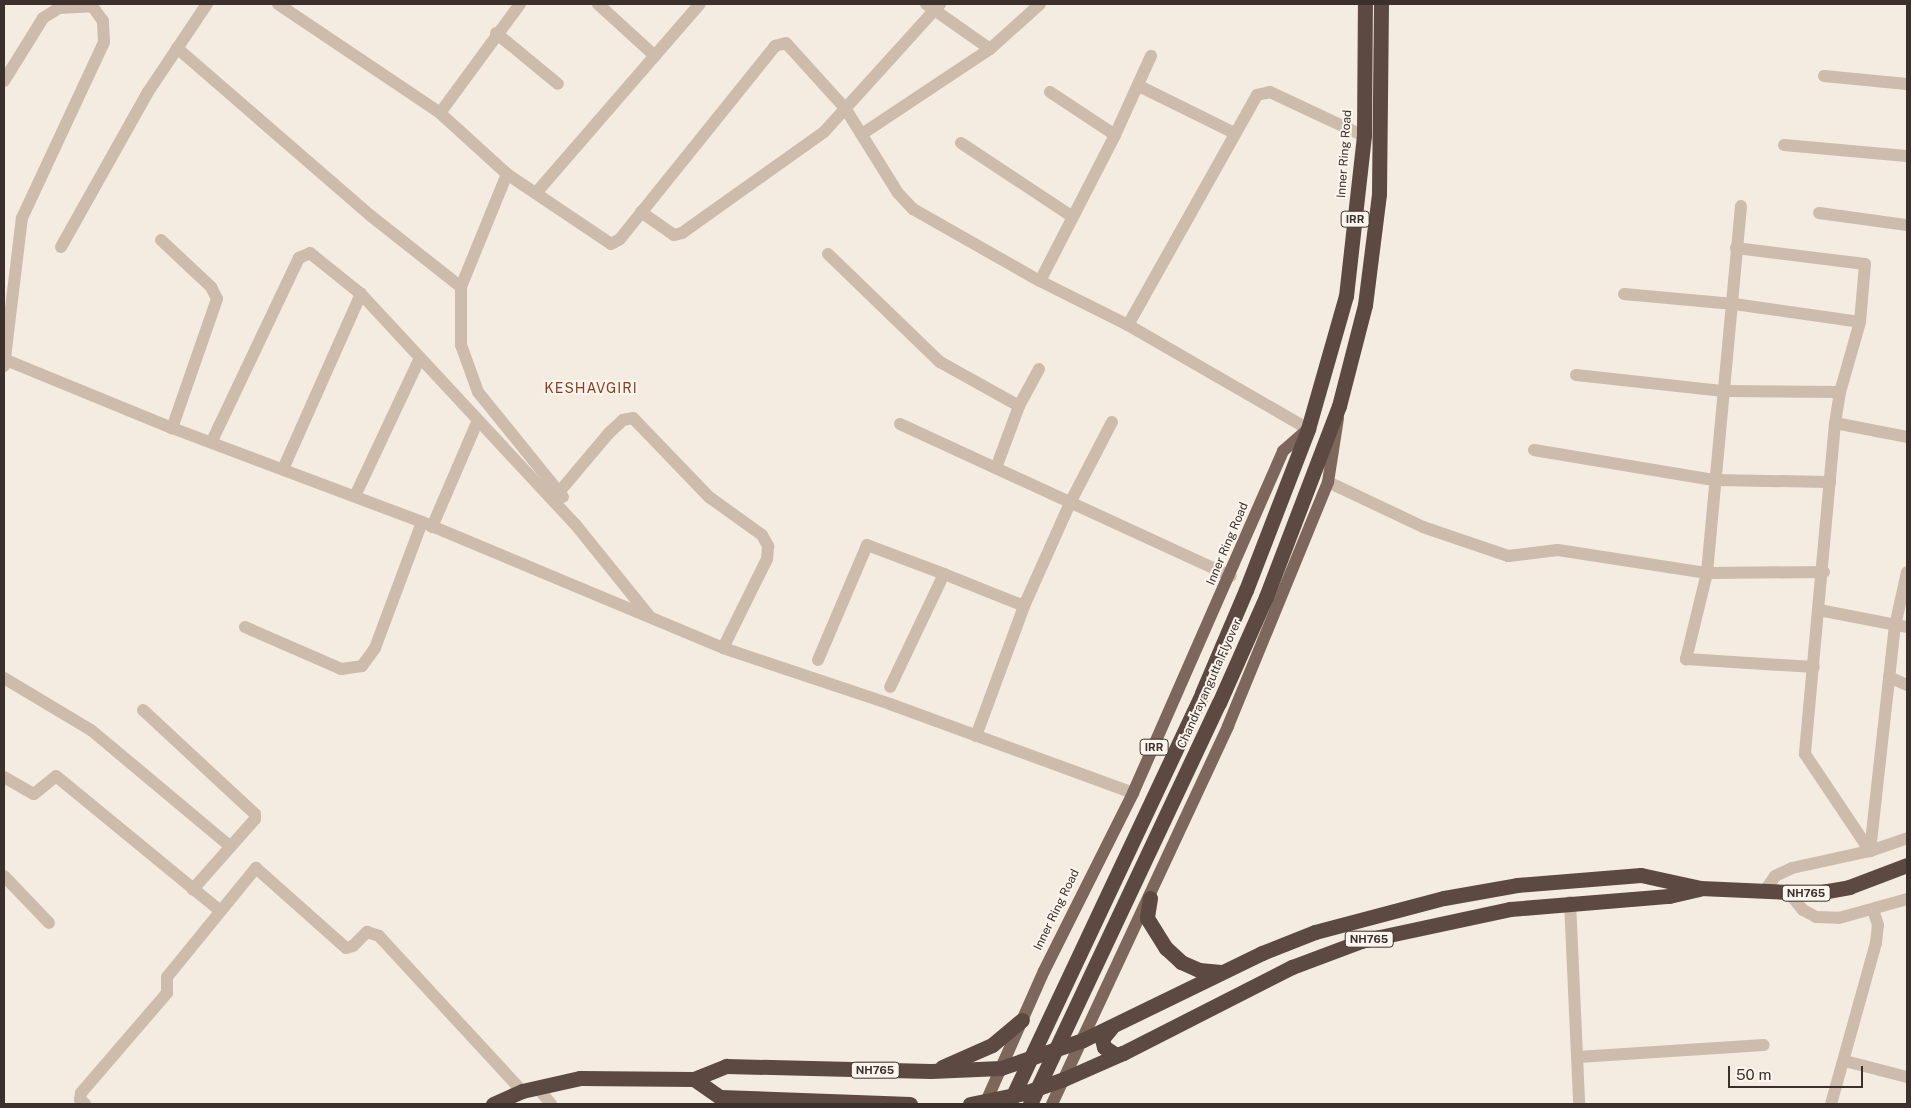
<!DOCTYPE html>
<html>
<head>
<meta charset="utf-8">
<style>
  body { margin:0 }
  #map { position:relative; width:1911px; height:1108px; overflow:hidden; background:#f4ebe1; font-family:"Public Sans",sans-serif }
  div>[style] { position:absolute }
  .street>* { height:12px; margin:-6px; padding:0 6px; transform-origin:6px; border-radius:6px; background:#cdbbac }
  .primary>* { height:12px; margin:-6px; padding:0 6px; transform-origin:6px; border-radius:6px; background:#7d675c }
  .highway>* { height:15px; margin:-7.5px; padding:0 7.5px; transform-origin:7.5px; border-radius:7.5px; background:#5c4a42 }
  span { translate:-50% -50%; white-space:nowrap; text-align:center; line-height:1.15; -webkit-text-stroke:4px #fbf5ee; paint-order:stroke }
  .shield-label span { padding:1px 4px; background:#fbf5ee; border:1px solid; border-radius:4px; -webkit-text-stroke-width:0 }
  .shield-label { font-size:11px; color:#3b302b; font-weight:700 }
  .street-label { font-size:12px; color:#3b302b }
  .neighbourhood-label { font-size:14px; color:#8c3b22; letter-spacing:1px }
  .frame { position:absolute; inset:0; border:5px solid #3b302b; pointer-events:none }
  .scale { position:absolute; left:1728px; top:1066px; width:135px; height:22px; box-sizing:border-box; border:2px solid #3b302b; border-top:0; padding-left:6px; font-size:15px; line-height:18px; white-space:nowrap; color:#3b302b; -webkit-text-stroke:4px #fbf5ee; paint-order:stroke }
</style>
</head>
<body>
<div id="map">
  <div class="street">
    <i style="left:278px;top:4px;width:195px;rotate:33.9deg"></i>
    <i style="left:440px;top:113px;width:91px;rotate:42.3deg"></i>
    <i style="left:507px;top:174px;width:125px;rotate:33.9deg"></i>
    <i style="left:611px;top:244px;width:10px;rotate:-29deg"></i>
    <i style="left:620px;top:239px;width:248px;rotate:-51.2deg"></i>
    <i style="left:775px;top:46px;width:11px;rotate:-15deg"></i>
    <i style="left:786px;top:43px;width:88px;rotate:47.8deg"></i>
    <i style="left:845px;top:108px;width:100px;rotate:58.1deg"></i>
    <i style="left:898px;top:193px;width:22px;rotate:47deg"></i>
    <i style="left:913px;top:209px;width:146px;rotate:29.6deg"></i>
    <i style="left:1040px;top:281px;width:98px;rotate:26.6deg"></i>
    <i style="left:1128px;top:325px;width:208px;rotate:30deg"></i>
    <i style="left:598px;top:4px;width:77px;rotate:42.4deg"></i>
    <i style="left:926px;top:4px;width:78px;rotate:35.1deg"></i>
    <i style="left:496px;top:33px;width:80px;rotate:39.4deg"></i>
    <i style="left:177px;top:48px;width:257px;rotate:40.9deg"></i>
    <i style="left:371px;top:216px;width:115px;rotate:38.3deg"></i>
    <i style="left:1824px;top:76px;width:83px;rotate:5.5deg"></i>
    <i style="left:4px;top:81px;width:74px;rotate:-58.2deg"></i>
    <i style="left:43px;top:18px;width:19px;rotate:-32deg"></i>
    <i style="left:59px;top:8px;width:33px;rotate:-3deg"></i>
    <i style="left:1139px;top:86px;width:106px;rotate:26.3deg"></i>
    <i style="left:1050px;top:92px;width:78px;rotate:33.5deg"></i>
    <i style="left:440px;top:113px;width:135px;rotate:-53.7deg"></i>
    <i style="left:862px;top:134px;width:154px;rotate:-33.6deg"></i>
    <i style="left:990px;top:49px;width:67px;rotate:-42deg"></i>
    <i style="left:961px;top:143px;width:134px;rotate:33.5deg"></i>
    <i style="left:1784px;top:145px;width:123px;rotate:5.1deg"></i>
    <i style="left:507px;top:174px;width:122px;rotate:112.2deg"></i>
    <i style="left:461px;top:287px;width:58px;rotate:90deg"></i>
    <i style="left:461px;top:345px;width:50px;rotate:70.1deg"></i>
    <i style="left:478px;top:392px;width:135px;rotate:51deg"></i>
    <i style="left:536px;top:193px;width:250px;rotate:-49.1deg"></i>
    <i style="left:1741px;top:206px;width:369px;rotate:95.3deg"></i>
    <i style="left:1707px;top:573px;width:89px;rotate:103.7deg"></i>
    <i style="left:1686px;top:659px;width:128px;rotate:3.6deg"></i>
    <i style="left:641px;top:212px;width:40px;rotate:34.9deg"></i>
    <i style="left:674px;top:235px;width:8px;rotate:-14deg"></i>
    <i style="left:682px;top:233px;width:174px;rotate:-35.4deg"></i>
    <i style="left:824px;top:132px;width:173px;rotate:-47.8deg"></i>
    <i style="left:1819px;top:213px;width:89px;rotate:7.8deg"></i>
    <i style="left:161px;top:240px;width:69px;rotate:43.2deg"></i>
    <i style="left:211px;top:287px;width:13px;rotate:63deg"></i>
    <i style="left:217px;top:299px;width:137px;rotate:109.2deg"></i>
    <i style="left:61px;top:247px;width:178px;rotate:-60.7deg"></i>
    <i style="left:148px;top:92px;width:106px;rotate:-56.2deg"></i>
    <i style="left:1736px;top:248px;width:130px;rotate:7.1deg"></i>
    <i style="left:1865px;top:264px;width:58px;rotate:94.9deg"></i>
    <i style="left:1860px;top:322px;width:73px;rotate:105.9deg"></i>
    <i style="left:1840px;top:392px;width:31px;rotate:99deg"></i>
    <i style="left:1835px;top:423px;width:332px;rotate:95.2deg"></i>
    <i style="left:1805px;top:754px;width:117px;rotate:56.2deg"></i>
    <i style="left:828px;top:254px;width:156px;rotate:44deg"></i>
    <i style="left:940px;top:362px;width:90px;rotate:29.1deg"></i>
    <i style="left:1040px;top:281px;width:164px;rotate:-62.8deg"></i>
    <i style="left:1115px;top:135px;width:87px;rotate:-65.5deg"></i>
    <i style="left:1624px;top:294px;width:110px;rotate:5.2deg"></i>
    <i style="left:1734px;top:304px;width:127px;rotate:8.1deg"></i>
    <i style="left:1128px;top:325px;width:264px;rotate:-60.7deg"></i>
    <i style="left:1257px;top:95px;width:13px;rotate:-13deg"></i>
    <i style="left:1270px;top:92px;width:104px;rotate:25.1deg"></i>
    <i style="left:6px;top:360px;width:179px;rotate:22.3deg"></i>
    <i style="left:172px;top:428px;width:267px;rotate:20.6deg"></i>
    <i style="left:422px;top:522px;width:326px;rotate:22.7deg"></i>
    <i style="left:723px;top:648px;width:176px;rotate:18.5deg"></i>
    <i style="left:890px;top:704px;width:259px;rotate:20.1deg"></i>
    <i style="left:4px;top:366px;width:149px;rotate:-83.1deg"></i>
    <i style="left:22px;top:218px;width:194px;rotate:-65deg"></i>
    <i style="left:104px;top:42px;width:21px;rotate:-93deg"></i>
    <i style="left:103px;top:21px;width:19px;rotate:-126deg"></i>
    <i style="left:1576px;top:375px;width:149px;rotate:6.2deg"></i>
    <i style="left:1724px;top:391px;width:116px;rotate:0.5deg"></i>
    <i style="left:1835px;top:423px;width:73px;rotate:11deg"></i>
    <i style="left:900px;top:424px;width:364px;rotate:24.7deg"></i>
    <i style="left:212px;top:441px;width:203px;rotate:-64.6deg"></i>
    <i style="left:299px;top:258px;width:12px;rotate:-24deg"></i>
    <i style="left:310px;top:253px;width:65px;rotate:38.8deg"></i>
    <i style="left:361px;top:294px;width:314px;rotate:47.1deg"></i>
    <i style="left:575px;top:524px;width:119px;rotate:51.1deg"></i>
    <i style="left:1534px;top:450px;width:182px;rotate:9.5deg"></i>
    <i style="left:1714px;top:480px;width:116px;rotate:1deg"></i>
    <i style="left:996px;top:468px;width:66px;rotate:-69.6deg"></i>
    <i style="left:1019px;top:406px;width:42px;rotate:-61.6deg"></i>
    <i style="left:283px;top:469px;width:192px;rotate:-66deg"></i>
    <i style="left:1328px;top:482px;width:105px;rotate:25.3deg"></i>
    <i style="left:1423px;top:527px;width:90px;rotate:18.8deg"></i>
    <i style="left:1508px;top:556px;width:50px;rotate:-6.8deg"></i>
    <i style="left:1558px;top:550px;width:151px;rotate:8.8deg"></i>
    <i style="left:1707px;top:573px;width:117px;rotate:-0.5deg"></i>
    <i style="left:560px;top:491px;width:76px;rotate:-49.8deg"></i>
    <i style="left:609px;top:433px;width:19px;rotate:-43deg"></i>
    <i style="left:623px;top:420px;width:10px;rotate:-11deg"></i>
    <i style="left:633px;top:418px;width:110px;rotate:46.1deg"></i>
    <i style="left:709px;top:497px;width:65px;rotate:35.6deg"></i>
    <i style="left:762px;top:535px;width:13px;rotate:61deg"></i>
    <i style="left:768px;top:546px;width:13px;rotate:94deg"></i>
    <i style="left:767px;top:559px;width:99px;rotate:116.3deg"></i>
    <i style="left:355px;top:496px;width:153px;rotate:-64.8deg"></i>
    <i style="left:432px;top:527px;width:116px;rotate:-66.7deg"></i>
    <i style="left:944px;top:574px;width:86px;rotate:21.8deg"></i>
    <i style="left:1819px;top:610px;width:90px;rotate:10.9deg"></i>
    <i style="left:245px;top:627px;width:105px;rotate:23.6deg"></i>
    <i style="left:341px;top:669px;width:21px;rotate:-8deg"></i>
    <i style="left:362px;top:666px;width:22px;rotate:-54deg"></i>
    <i style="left:375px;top:648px;width:134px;rotate:-69.5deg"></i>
    <i style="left:818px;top:660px;width:125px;rotate:-66.9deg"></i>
    <i style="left:867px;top:545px;width:82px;rotate:20.6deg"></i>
    <i style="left:944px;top:574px;width:125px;rotate:115.5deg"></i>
    <i style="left:1889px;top:677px;width:20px;rotate:24deg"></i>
    <i style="left:4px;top:678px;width:101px;rotate:30.9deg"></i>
    <i style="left:91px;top:730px;width:182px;rotate:39.9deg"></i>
    <i style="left:143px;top:710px;width:153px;rotate:42.9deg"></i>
    <i style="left:255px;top:814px;width:5px;rotate:90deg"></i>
    <i style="left:255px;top:819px;width:94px;rotate:131.5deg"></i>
    <i style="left:976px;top:736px;width:139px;rotate:-69.7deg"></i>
    <i style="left:1024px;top:606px;width:115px;rotate:-65.9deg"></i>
    <i style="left:1071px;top:501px;width:89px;rotate:-62.6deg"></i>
    <i style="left:4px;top:777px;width:34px;rotate:30deg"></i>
    <i style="left:34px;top:794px;width:28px;rotate:-39deg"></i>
    <i style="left:56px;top:776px;width:211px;rotate:39.4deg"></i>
    <i style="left:1870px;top:851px;width:226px;rotate:-83.7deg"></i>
    <i style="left:1895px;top:626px;width:55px;rotate:-77.5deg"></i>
    <i style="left:4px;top:876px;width:65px;rotate:46.2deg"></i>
    <i style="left:1764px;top:892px;width:19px;rotate:-55deg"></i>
    <i style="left:1775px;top:876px;width:19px;rotate:-25deg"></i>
    <i style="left:1792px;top:868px;width:80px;rotate:-12.3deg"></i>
    <i style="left:1870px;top:851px;width:39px;rotate:-19deg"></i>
    <i style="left:1789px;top:893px;width:22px;rotate:51deg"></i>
    <i style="left:1803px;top:910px;width:15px;rotate:28deg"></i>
    <i style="left:1816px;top:917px;width:23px;rotate:2deg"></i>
    <i style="left:1839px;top:918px;width:71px;rotate:-15.6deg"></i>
    <i style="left:1570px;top:902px;width:202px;rotate:87.4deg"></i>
    <i style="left:1578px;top:1057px;width:186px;rotate:-3.7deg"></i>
    <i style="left:1845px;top:1061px;width:64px;rotate:14.5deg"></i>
    <i style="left:538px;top:1088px;width:21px;rotate:51deg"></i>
    <i style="left:85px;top:1104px;width:6px;rotate:-141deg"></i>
    <i style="left:80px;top:1100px;width:7px;rotate:-82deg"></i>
    <i style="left:81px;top:1093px;width:132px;rotate:-49.3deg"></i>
    <i style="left:167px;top:993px;width:16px;rotate:-90deg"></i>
    <i style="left:167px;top:977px;width:141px;rotate:-50.8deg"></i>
    <i style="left:256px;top:868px;width:120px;rotate:41.6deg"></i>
    <i style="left:346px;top:948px;width:7px;rotate:-16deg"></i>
    <i style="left:353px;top:946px;width:20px;rotate:-45deg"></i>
    <i style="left:367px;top:932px;width:13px;rotate:18deg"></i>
    <i style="left:379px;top:936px;width:211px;rotate:47.3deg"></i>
    <i style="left:1831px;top:1104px;width:167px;rotate:-74.4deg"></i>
    <i style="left:1876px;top:943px;width:18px;rotate:-84deg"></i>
    <i style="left:1878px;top:925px;width:16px;rotate:-108deg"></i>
  </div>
  <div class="primary">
    <i style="left:985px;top:1104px;width:145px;rotate:-66.1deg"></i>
    <i style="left:1044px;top:971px;width:199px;rotate:-63.4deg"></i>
    <i style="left:1133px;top:793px;width:373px;rotate:-66.3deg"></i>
    <i style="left:1283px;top:451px;width:33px;rotate:-41deg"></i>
    <i style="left:1052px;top:1104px;width:417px;rotate:-65deg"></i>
    <i style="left:1228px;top:726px;width:264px;rotate:-67.7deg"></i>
    <i style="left:1328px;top:482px;width:65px;rotate:-81.1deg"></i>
  </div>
  <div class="highway">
    <i style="left:1150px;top:898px;width:20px;rotate:99deg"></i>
    <i style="left:1147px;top:918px;width:36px;rotate:58deg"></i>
    <i style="left:1166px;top:948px;width:21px;rotate:43deg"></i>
    <i style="left:1181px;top:962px;width:20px;rotate:24deg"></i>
    <i style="left:1199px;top:970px;width:22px;rotate:5deg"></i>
    <i style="left:1111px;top:1028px;width:14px;rotate:129deg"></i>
    <i style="left:1102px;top:1039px;width:8px;rotate:76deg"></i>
    <i style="left:1104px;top:1047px;width:14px;rotate:34deg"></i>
    <i style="left:1116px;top:1055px;width:7px;rotate:-16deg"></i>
    <i style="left:942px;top:1067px;width:55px;rotate:-23.7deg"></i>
    <i style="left:992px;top:1045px;width:39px;rotate:-40deg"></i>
    <i style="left:694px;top:1079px;width:32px;rotate:35deg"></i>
    <i style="left:720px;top:1097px;width:190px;rotate:2.1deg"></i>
    <i style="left:493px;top:1104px;width:32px;rotate:-24deg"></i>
    <i style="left:522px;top:1091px;width:59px;rotate:-12.6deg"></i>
    <i style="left:580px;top:1078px;width:114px;rotate:0.5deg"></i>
    <i style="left:694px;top:1079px;width:35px;rotate:-22deg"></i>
    <i style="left:726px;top:1066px;width:205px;rotate:1.4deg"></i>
    <i style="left:931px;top:1071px;width:70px;rotate:-2.5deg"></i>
    <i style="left:1001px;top:1068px;width:87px;rotate:-18.9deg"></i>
    <i style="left:1083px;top:1040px;width:199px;rotate:-25.9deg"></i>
    <i style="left:1262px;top:953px;width:57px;rotate:-21.6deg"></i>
    <i style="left:1315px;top:932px;width:133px;rotate:-14.8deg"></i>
    <i style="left:1444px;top:898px;width:74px;rotate:-10.1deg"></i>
    <i style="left:1517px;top:885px;width:124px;rotate:-4.6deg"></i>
    <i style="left:1641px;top:875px;width:60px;rotate:12.4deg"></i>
    <i style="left:1700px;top:888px;width:116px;rotate:2.5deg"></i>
    <i style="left:1816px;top:893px;width:34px;rotate:-10deg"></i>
    <i style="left:1849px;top:887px;width:62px;rotate:-20.8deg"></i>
    <i style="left:970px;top:1104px;width:55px;rotate:-11.5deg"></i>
    <i style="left:1024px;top:1093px;width:42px;rotate:-19.3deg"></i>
    <i style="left:1064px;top:1079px;width:64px;rotate:-23.8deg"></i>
    <i style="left:1123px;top:1053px;width:190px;rotate:-27deg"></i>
    <i style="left:1292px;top:967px;width:74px;rotate:-20.6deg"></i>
    <i style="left:1361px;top:941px;width:152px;rotate:-12.1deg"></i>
    <i style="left:1510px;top:909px;width:160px;rotate:-4.7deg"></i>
    <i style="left:1669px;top:896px;width:31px;rotate:-13deg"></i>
    <i style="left:1009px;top:1104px;width:454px;rotate:-64.8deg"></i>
    <i style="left:1202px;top:693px;width:112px;rotate:-66.9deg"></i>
    <i style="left:1246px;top:590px;width:173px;rotate:-68.9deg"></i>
    <i style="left:1308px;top:429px;width:138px;rotate:-74.1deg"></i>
    <i style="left:1346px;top:296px;width:161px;rotate:-83.6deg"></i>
    <i style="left:1364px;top:136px;width:132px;rotate:-89.6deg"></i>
    <i style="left:1030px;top:1104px;width:443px;rotate:-64.8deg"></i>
    <i style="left:1219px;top:703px;width:116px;rotate:-66.1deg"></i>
    <i style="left:1266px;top:597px;width:204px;rotate:-69.1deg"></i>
    <i style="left:1339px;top:406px;width:104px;rotate:-75.6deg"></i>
    <i style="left:1365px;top:305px;width:112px;rotate:-82.8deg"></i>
    <i style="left:1379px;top:194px;width:190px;rotate:-89.4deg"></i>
  </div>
  <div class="shield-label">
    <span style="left:1355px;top:219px">IRR</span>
    <span style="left:1154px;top:747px">IRR</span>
    <span style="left:1806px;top:893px">NH765</span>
    <span style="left:1369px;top:939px">NH765</span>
    <span style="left:875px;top:1070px">NH765</span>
  </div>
  <div class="street-label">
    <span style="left:1345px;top:154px;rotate:-86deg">Inner Ring Road</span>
    <span style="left:1228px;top:544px;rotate:-67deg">Inner Ring Road</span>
    <span style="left:1210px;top:684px;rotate:-66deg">Chandrayangutta Flyover</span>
    <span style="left:1057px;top:910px;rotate:-64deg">Inner Ring Road</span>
  </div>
  <div class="neighbourhood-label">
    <span style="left:591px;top:388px">KESHAVGIRI</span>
  </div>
  <div class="frame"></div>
  <div class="scale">50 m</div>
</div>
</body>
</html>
